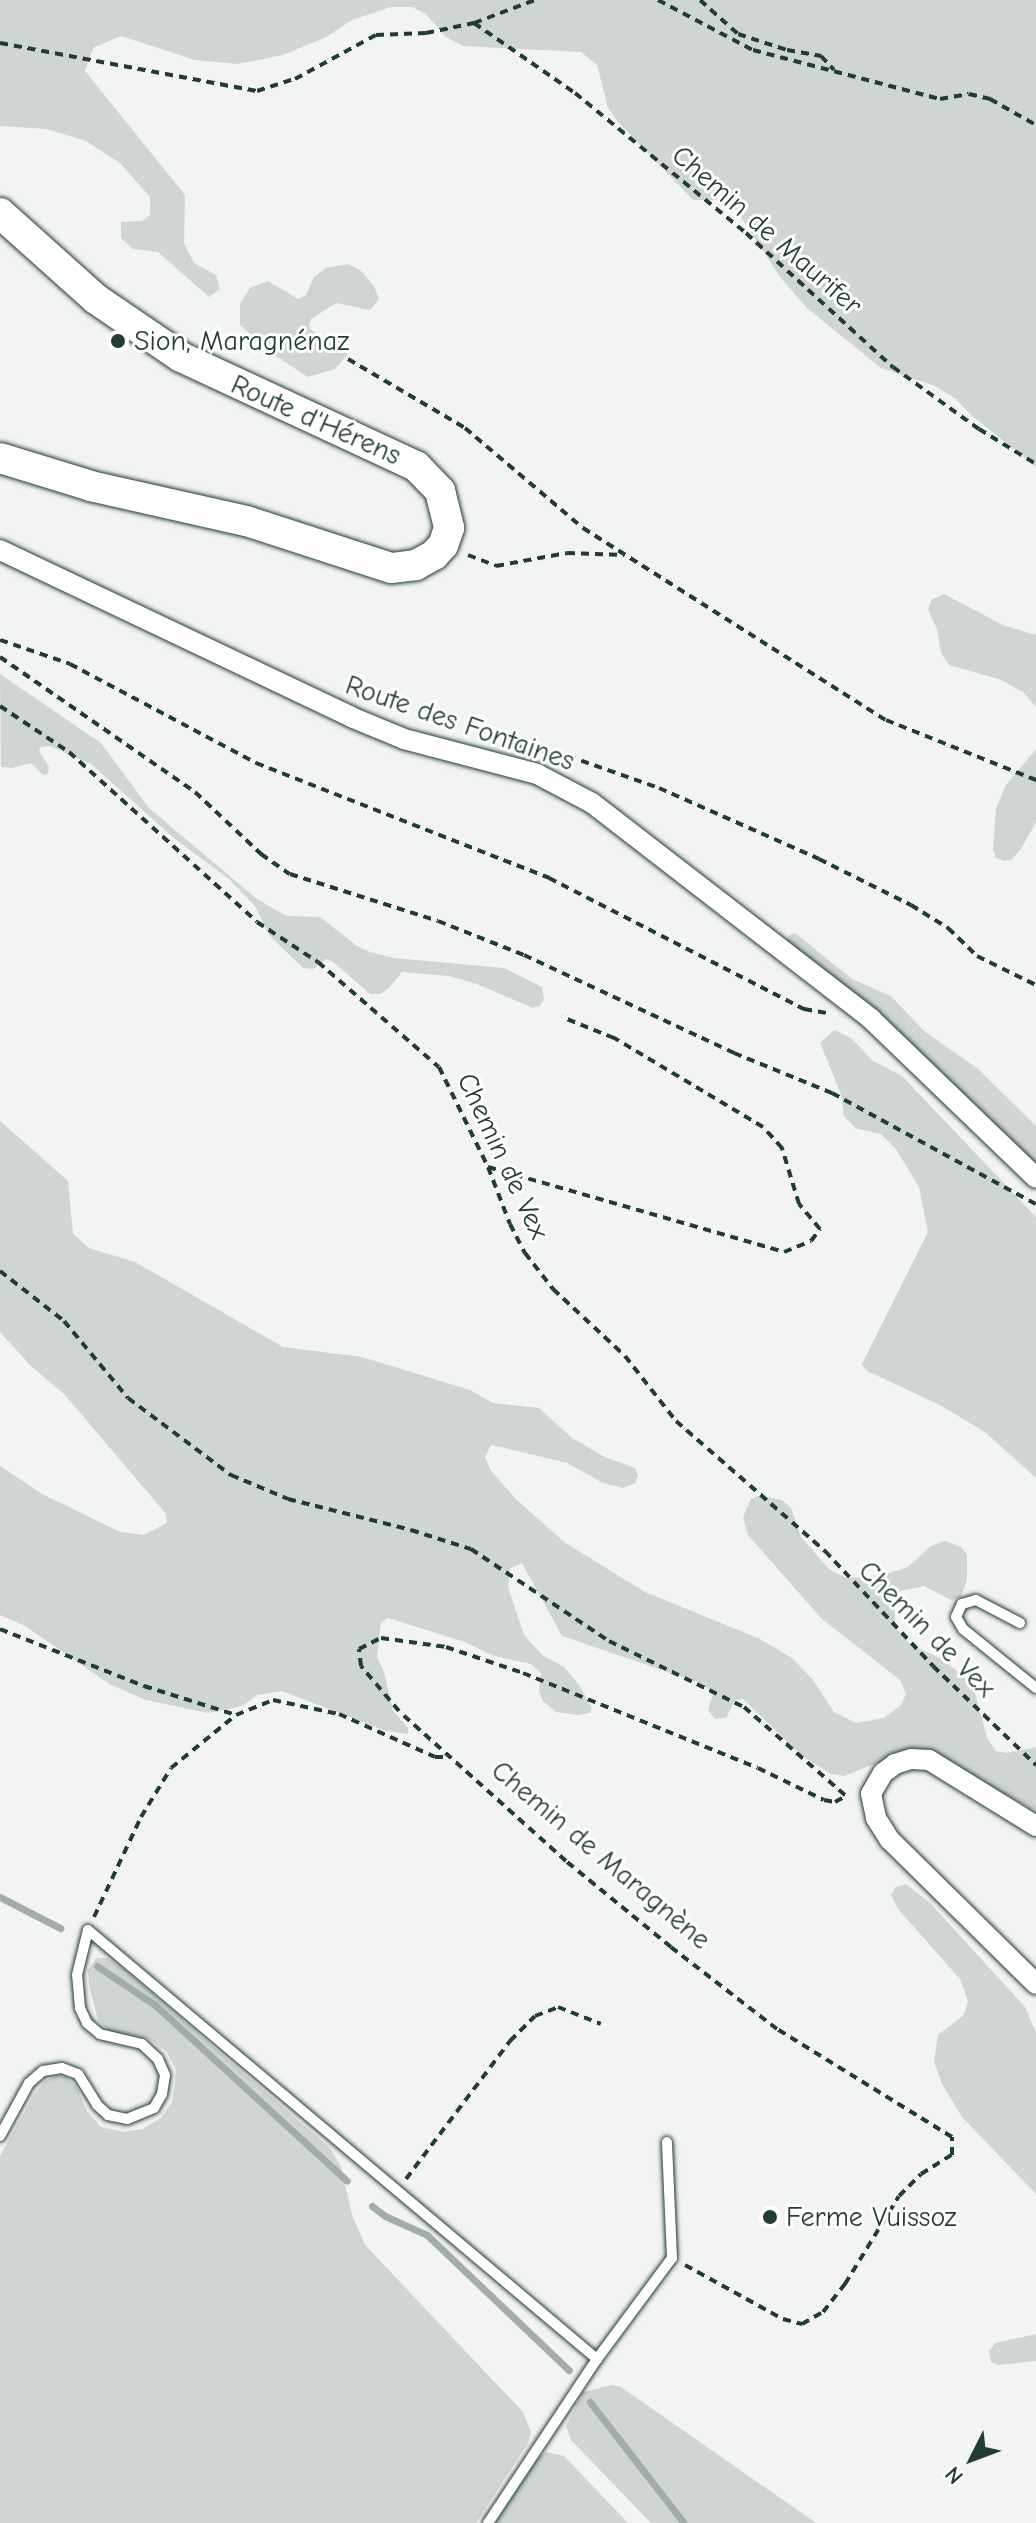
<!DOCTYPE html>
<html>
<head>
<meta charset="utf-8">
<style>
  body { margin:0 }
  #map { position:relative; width:1036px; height:2523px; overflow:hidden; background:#f2f3f3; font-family:"Comic Neue",sans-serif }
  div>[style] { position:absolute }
  .green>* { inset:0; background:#ced5d3 }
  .stream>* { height:7px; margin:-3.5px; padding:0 3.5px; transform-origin:3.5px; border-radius:3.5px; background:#a1adaa }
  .path>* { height:4px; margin-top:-2px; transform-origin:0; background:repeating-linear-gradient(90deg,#1f3d34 0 8px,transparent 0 14px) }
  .roads { filter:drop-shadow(0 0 2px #1f3d34) drop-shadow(0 0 2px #1f3d34) }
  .lane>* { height:10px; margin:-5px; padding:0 5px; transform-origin:5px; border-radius:5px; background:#fff }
  .street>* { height:20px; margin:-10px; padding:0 10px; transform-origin:10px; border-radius:10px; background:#fff }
  .secondary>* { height:30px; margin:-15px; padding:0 15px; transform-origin:15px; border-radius:15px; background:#fff }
  .dots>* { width:22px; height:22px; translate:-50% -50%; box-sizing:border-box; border:4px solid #fff; border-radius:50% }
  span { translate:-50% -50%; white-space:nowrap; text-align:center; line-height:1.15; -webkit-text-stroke:6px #fff; paint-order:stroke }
  .street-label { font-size:28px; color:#1f3d34 }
  .poi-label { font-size:28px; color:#1f3d34 }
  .left { translate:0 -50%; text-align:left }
  .north { position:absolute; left:932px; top:2419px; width:80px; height:80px; -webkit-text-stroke:6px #fff; paint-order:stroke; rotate:228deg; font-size:22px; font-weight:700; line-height:32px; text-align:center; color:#1f3d34 }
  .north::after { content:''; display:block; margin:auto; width:28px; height:36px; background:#1f3d34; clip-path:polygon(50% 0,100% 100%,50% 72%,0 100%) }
</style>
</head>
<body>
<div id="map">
  <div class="green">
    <i style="clip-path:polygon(0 0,1036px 0,1036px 467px,971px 415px,956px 399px,935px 386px,881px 368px,807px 308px,780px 277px,737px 211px,721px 200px,693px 200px,618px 122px,608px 108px,597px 65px,581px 52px,463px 46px,446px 37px,426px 14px,412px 7px,391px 7px,352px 20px,326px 37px,283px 55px,238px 64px,195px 60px,121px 36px,93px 48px,85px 71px,185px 195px,184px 243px,194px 263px,216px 275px,220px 289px,209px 297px,158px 252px,133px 249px,121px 238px,121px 222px,142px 221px,150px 215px,150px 197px,120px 163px,86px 141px,47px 129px,0 126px)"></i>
    <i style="clip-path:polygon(348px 264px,360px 270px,374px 286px,379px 299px,370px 310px,336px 303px,311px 319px,309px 327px,316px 334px,347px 344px,351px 350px,335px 369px,308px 377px,271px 353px,240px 325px,240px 304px,250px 288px,268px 281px,298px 299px,306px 295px,314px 277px,326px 268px)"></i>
    <i style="clip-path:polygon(944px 594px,1003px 625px,1036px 635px,1036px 707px,1024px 693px,1002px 680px,949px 665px,941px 653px,937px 629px,928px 610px,931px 600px)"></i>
    <i style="clip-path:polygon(0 674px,101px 743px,149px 808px,257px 899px,286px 916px,320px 917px,357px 946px,370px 952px,394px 958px,504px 968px,542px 987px,544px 999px,540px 1006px,533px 1008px,477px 984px,449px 976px,402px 972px,389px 988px,380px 994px,370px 994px,332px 961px,326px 959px,313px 969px,303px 968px,269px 935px,255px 906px,229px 879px,175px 839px,91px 764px,50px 746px,41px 747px,39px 751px,49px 767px,48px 774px,43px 775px,31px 763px,12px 768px,1px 767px)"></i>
    <i style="clip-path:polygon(1036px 749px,1036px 822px,1021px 849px,1011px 860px,1004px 861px,996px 858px,993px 850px,996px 808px,1006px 785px)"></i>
    <i style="clip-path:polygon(795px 933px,852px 979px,891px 996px,925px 1032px,977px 1068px,1036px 1126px,1036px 1164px,868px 1009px,791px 947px,786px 942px,788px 936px)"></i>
    <i style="clip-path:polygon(834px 1030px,851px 1038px,873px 1061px,902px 1076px,1036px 1217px,1036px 1478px,985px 1432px,938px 1404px,867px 1371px,862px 1364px,928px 1232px,919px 1187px,896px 1149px,881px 1134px,855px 1128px,844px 1116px,841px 1094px,820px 1043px)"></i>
    <i style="clip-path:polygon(0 1121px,68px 1181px,73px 1234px,89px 1248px,135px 1262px,283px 1347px,362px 1357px,470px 1390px,493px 1403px,539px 1408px,572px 1438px,605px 1457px,635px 1468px,638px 1475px,635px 1483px,623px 1488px,603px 1483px,567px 1463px,505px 1448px,491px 1445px,485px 1457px,491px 1471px,516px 1499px,564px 1542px,645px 1592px,760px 1639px,792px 1658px,813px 1680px,834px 1712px,856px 1723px,884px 1718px,901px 1705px,906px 1694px,900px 1680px,822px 1619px,748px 1535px,743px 1517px,751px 1499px,759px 1496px,782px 1500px,791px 1508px,801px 1537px,829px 1569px,846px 1578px,880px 1576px,908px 1567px,931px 1546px,945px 1541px,961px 1547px,967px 1555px,967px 1579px,961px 1597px,951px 1600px,924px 1586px,901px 1591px,895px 1601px,895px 1627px,911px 1645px,944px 1660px,973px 1685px,987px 1738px,996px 1751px,1007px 1753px,1036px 1747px,1036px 1811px,921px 1749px,901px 1753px,844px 1776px,831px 1774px,802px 1756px,743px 1699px,735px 1700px,726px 1718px,715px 1719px,708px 1710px,713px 1694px,703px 1684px,562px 1636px,522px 1563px,510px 1568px,508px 1587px,524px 1635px,543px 1656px,564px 1667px,579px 1685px,592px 1708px,590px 1713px,578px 1715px,556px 1712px,543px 1701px,539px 1691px,541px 1673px,531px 1664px,494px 1656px,465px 1642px,388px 1618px,381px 1623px,377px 1657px,384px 1672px,393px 1711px,408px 1728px,408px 1734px,386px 1731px,282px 1691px,257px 1695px,242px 1706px,208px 1713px,146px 1700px,111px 1685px,25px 1626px,0 1615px,0 1466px,42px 1494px,120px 1532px,144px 1535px,167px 1523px,166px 1514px,65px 1395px,31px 1366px,0 1332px)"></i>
    <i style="clip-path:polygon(906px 1884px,930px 1903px,1025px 2007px,1036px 2033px,1036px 2194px,962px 2117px,942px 2084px,934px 2062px,938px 2035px,964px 2015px,968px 2001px,960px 1979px,898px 1909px,891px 1895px,896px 1887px)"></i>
    <i style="clip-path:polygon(96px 1958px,107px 1958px,119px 1965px,330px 2148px,341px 2167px,352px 2215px,365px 2245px,523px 2412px,531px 2432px,528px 2443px,476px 2523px,0 2523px,0 2156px,35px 2093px,45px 2081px,56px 2076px,66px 2077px,76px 2086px,87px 2111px,101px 2127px,124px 2132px,142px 2129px,161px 2118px,172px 2102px,175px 2084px,176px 2069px,166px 2051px,148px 2038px,110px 2031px,98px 2020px,89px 1985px,88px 1970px)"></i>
    <i style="clip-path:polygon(1036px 2334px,1036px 2361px,998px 2365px,991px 2362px,989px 2351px,995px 2343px)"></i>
    <i style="clip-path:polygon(611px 2385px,621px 2387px,816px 2523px,651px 2523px,571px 2440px,566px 2426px,583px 2392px)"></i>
    <i style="clip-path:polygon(546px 2452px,564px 2456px,628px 2523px,495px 2523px,533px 2463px)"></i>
  </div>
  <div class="stream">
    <i style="left:0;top:1897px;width:68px;rotate:27.3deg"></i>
    <i style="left:97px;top:1966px;width:70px;rotate:33.9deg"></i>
    <i style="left:155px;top:2005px;width:260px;rotate:42.5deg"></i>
    <i style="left:372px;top:2206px;width:16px;rotate:38deg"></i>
    <i style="left:385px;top:2216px;width:46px;rotate:24.3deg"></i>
    <i style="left:427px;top:2235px;width:196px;rotate:43.6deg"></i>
    <i style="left:590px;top:2402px;width:153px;rotate:52.2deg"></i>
  </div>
  <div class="path">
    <i style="left:658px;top:0;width:107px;rotate:27.8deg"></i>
    <i style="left:753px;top:50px;width:193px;rotate:14.7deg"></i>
    <i style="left:940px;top:99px;width:29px;rotate:-10deg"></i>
    <i style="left:969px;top:94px;width:22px;rotate:13deg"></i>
    <i style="left:990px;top:99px;width:53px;rotate:29.5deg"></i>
    <i style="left:700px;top:0;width:51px;rotate:41.8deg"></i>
    <i style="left:738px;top:34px;width:52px;rotate:18.1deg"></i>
    <i style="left:787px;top:50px;width:35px;rotate:10deg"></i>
    <i style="left:821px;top:56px;width:19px;rotate:47deg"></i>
    <i style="left:474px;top:23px;width:65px;rotate:-20.7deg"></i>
    <i style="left:0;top:43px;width:261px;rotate:10.6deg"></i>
    <i style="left:257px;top:91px;width:40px;rotate:-18deg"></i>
    <i style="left:295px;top:79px;width:92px;rotate:-28.5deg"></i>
    <i style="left:376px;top:35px;width:50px;rotate:-2.3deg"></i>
    <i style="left:426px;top:33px;width:49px;rotate:-11.8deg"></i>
    <i style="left:474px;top:23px;width:123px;rotate:34.7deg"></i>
    <i style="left:575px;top:93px;width:221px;rotate:39.3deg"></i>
    <i style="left:746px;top:233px;width:199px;rotate:42.4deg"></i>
    <i style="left:893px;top:367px;width:106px;rotate:35.8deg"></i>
    <i style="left:979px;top:429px;width:67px;rotate:31.6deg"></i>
    <i style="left:348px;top:359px;width:136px;rotate:30.5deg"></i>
    <i style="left:465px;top:428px;width:155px;rotate:40.3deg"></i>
    <i style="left:583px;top:528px;width:359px;rotate:32.4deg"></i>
    <i style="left:886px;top:720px;width:162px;rotate:21.8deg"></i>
    <i style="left:468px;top:555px;width:30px;rotate:21deg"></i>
    <i style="left:496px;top:566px;width:72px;rotate:-10.4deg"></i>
    <i style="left:567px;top:553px;width:57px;rotate:2deg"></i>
    <i style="left:0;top:640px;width:74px;rotate:18.9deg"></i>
    <i style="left:70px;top:664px;width:211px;rotate:28deg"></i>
    <i style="left:256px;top:763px;width:315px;rotate:21.4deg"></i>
    <i style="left:549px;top:878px;width:287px;rotate:27.2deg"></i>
    <i style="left:804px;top:1009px;width:23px;rotate:10deg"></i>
    <i style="left:0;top:657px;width:237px;rotate:34.7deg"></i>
    <i style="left:195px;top:792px;width:91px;rotate:43.2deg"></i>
    <i style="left:261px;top:854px;width:35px;rotate:35deg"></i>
    <i style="left:290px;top:874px;width:155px;rotate:17.6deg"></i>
    <i style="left:438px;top:921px;width:92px;rotate:21.6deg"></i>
    <i style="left:524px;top:955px;width:232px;rotate:25deg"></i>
    <i style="left:734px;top:1053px;width:106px;rotate:22.2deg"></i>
    <i style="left:832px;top:1093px;width:232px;rotate:28.6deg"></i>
    <i style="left:0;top:706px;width:83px;rotate:33.7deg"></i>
    <i style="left:69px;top:752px;width:253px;rotate:42.1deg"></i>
    <i style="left:257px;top:922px;width:73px;rotate:33.3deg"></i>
    <i style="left:318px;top:962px;width:160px;rotate:41deg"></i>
    <i style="left:439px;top:1067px;width:111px;rotate:63.9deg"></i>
    <i style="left:488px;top:1167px;width:61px;rotate:68.9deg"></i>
    <i style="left:510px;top:1224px;width:33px;rotate:63deg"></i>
    <i style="left:525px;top:1253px;width:46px;rotate:52.1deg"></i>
    <i style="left:553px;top:1289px;width:98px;rotate:42.9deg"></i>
    <i style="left:625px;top:1356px;width:83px;rotate:51.9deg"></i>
    <i style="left:676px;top:1421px;width:198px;rotate:41.1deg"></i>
    <i style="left:825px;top:1551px;width:158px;rotate:46.8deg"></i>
    <i style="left:933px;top:1666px;width:143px;rotate:43.9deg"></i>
    <i style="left:501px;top:743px;width:68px;rotate:11deg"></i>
    <i style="left:568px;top:756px;width:96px;rotate:19.4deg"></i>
    <i style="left:659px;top:788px;width:175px;rotate:23.9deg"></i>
    <i style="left:819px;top:859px;width:103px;rotate:26.6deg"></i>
    <i style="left:911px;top:905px;width:44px;rotate:31.9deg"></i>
    <i style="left:948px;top:928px;width:40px;rotate:44deg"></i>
    <i style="left:977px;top:956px;width:66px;rotate:26.2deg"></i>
    <i style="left:488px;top:1167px;width:308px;rotate:16deg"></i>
    <i style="left:784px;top:1252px;width:29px;rotate:-22deg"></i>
    <i style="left:811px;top:1241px;width:15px;rotate:-53deg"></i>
    <i style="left:820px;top:1229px;width:33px;rotate:-130deg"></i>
    <i style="left:799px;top:1204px;width:59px;rotate:-106.9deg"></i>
    <i style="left:782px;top:1148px;width:28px;rotate:-132deg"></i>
    <i style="left:763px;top:1127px;width:174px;rotate:-149.1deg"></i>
    <i style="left:614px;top:1038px;width:56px;rotate:-158deg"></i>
    <i style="left:0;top:1271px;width:81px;rotate:38deg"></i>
    <i style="left:64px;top:1321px;width:100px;rotate:50.3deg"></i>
    <i style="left:128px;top:1398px;width:129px;rotate:36.8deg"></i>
    <i style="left:231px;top:1475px;width:62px;rotate:22.8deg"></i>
    <i style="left:288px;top:1499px;width:127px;rotate:14.1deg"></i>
    <i style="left:411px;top:1530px;width:63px;rotate:17.6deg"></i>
    <i style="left:471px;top:1549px;width:166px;rotate:33.7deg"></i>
    <i style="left:609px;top:1641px;width:150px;rotate:26.1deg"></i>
    <i style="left:744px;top:1707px;width:135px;rotate:41.1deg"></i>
    <i style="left:0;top:1629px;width:155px;rotate:21.6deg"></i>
    <i style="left:144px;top:1686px;width:96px;rotate:17.5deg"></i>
    <i style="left:94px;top:1917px;width:110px;rotate:-64.8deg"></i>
    <i style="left:141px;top:1817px;width:57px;rotate:-58.5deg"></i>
    <i style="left:171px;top:1768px;width:84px;rotate:-39.2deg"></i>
    <i style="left:236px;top:1715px;width:40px;rotate:-22deg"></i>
    <i style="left:273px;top:1700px;width:67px;rotate:12deg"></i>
    <i style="left:339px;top:1714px;width:105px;rotate:24.1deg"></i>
    <i style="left:435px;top:1757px;width:13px"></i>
    <i style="left:406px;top:2179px;width:173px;rotate:-53deg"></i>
    <i style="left:510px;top:2041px;width:35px;rotate:-45deg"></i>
    <i style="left:535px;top:2016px;width:25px;rotate:-21deg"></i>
    <i style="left:558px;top:2007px;width:46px;rotate:21.6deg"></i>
    <i style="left:685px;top:2265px;width:112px;rotate:28.9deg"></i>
    <i style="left:783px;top:2319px;width:20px;rotate:15deg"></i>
    <i style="left:802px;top:2324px;width:24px;rotate:-30deg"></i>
    <i style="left:823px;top:2312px;width:36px;rotate:-52deg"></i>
    <i style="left:845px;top:2284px;width:103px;rotate:-58.5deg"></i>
    <i style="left:899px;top:2196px;width:31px;rotate:-45deg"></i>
    <i style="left:921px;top:2174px;width:36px;rotate:-32deg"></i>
    <i style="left:952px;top:2155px;width:18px;rotate:-90deg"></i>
    <i style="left:952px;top:2137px;width:206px;rotate:-148.3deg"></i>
    <i style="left:777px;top:2029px;width:134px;rotate:-142.3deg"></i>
    <i style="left:671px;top:1947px;width:136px;rotate:-140.7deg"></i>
    <i style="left:566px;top:1861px;width:224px;rotate:-138.1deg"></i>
    <i style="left:399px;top:1711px;width:59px;rotate:-130.2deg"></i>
    <i style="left:361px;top:1666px;width:17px;rotate:-97deg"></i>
    <i style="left:359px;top:1649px;width:25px;rotate:-27deg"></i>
    <i style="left:381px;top:1638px;width:66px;rotate:7.9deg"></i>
    <i style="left:446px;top:1647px;width:81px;rotate:18.7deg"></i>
    <i style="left:523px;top:1673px;width:253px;rotate:22deg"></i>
    <i style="left:758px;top:1768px;width:73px;rotate:25.9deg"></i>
    <i style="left:824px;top:1800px;width:11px;rotate:10deg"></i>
    <i style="left:835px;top:1802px;width:13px;rotate:-29deg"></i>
  </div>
  <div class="roads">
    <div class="lane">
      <i style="left:1020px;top:1623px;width:50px;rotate:-152.4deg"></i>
      <i style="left:976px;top:1600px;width:15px;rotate:164deg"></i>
      <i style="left:962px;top:1604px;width:14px;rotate:115deg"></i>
      <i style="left:956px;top:1617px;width:14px;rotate:60deg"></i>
      <i style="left:963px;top:1629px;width:94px;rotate:38.9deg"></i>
      <i style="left:0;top:2136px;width:60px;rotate:-61.3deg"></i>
      <i style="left:29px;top:2083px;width:18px;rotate:-41deg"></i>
      <i style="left:43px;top:2071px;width:19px;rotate:-9deg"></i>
      <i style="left:62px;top:2068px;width:17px;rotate:21deg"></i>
      <i style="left:78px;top:2074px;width:36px;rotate:58deg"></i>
      <i style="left:97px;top:2105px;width:15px;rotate:42deg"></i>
      <i style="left:108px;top:2115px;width:19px;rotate:12deg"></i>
      <i style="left:127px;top:2119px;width:29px;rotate:-22deg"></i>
      <i style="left:154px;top:2108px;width:16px;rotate:-60deg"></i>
      <i style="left:162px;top:2094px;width:19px;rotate:-81deg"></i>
      <i style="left:165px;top:2075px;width:17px;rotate:-114deg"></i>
      <i style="left:158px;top:2059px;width:22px;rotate:-137deg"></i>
      <i style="left:142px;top:2044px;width:43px;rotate:-166.6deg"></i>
      <i style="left:100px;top:2034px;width:17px;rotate:-140deg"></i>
      <i style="left:87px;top:2023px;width:17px;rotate:-115deg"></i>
      <i style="left:80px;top:2008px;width:33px;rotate:-95deg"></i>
      <i style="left:77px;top:1975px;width:46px;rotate:-76.3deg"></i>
      <i style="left:88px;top:1930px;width:666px;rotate:40.13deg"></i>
      <i style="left:488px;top:2523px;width:197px;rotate:-56.4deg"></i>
      <i style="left:597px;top:2359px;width:126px;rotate:-53.4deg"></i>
      <i style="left:672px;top:2258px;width:116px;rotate:-92.5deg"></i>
    </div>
    <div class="street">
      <i style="left:0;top:550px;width:389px;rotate:25.4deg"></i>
      <i style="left:351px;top:717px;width:57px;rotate:22.5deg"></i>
      <i style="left:404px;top:739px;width:138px;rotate:14.7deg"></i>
      <i style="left:537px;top:774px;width:62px;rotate:27.8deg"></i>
      <i style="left:592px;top:803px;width:353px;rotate:37.7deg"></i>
      <i style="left:871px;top:1019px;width:229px;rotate:43.9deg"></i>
      <i style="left:1036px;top:1826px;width:126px;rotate:-148.3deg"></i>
      <i style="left:929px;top:1760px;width:18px;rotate:-177deg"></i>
      <i style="left:911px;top:1759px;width:17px;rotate:163deg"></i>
      <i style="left:895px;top:1764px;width:15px;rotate:143deg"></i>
      <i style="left:883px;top:1773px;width:24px;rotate:120deg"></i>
      <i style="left:871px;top:1794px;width:25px;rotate:78deg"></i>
      <i style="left:876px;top:1818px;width:26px;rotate:58deg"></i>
      <i style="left:890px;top:1840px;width:205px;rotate:44.6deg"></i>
    </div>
    <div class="secondary">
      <i style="left:0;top:213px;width:129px;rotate:41.9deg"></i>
      <i style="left:96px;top:299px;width:103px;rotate:34.3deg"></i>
      <i style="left:181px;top:357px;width:259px;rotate:24.9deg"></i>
      <i style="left:416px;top:466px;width:35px;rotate:46deg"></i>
      <i style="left:440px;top:491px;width:38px;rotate:76deg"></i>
      <i style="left:449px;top:528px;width:18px;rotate:109deg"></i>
      <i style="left:443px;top:545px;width:13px;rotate:132deg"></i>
      <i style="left:434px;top:555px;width:21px;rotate:151deg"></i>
      <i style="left:416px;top:565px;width:25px;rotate:173deg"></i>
      <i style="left:391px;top:568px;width:152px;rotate:-162deg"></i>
      <i style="left:246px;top:521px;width:159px;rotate:-167.3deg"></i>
      <i style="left:91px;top:486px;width:95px;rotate:-162.9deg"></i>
    </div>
  </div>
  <div class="dots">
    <i style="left:118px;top:341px;background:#1f3d34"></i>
    <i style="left:770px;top:2217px;background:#1f3d34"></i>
  </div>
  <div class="street-label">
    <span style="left:767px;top:230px;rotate:41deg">Chemin de Maurifer</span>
    <span style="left:316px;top:420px;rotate:24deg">Route d'Hérens</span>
    <span style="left:460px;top:723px;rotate:19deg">Route des Fontaines</span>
    <span style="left:503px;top:1156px;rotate:65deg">Chemin de Vex</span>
    <span style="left:927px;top:1629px;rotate:45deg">Chemin de Vex</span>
    <span style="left:601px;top:1855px;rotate:40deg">Chemin de Maragnène</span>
  </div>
  <div class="poi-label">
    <span class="left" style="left:134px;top:341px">Sion, Maragnénaz</span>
    <span class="left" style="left:786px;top:2217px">Ferme Vuissoz</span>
  </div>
  <div class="north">N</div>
</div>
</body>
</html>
